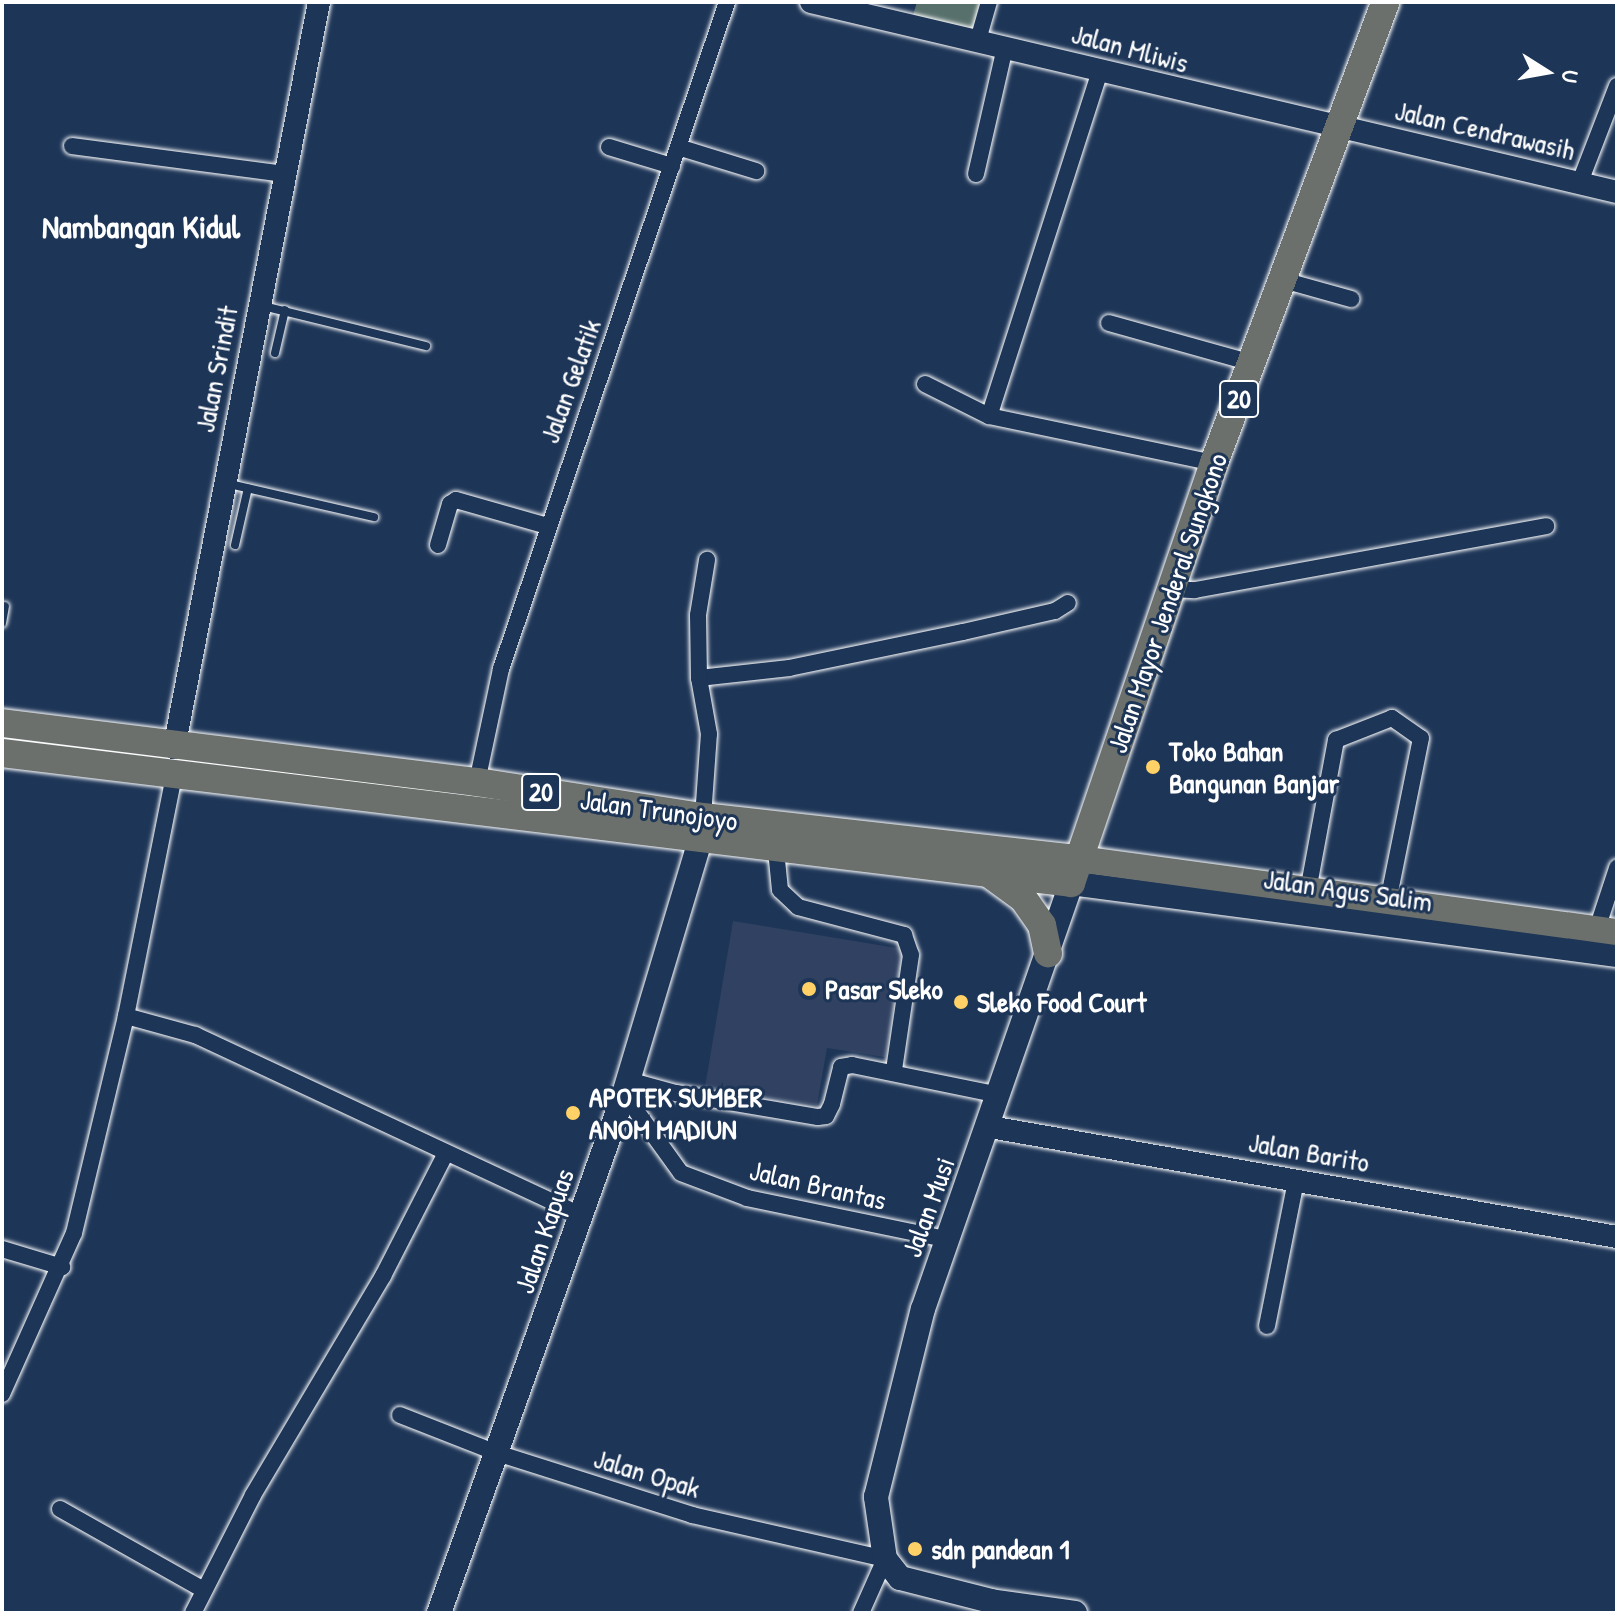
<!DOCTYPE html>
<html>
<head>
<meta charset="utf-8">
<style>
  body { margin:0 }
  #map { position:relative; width:1619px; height:1615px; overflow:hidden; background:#1d3557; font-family:"Patrick Hand",sans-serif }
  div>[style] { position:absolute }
  .built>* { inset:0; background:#304162 }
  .green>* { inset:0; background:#58706c }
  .roads { filter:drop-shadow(0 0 2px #fff) drop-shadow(0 0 2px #fff) }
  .service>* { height:8px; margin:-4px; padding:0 4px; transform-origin:4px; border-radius:4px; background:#1d3557 }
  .minor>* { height:16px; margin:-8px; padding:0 8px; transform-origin:8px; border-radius:8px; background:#1d3557 }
  .tertiary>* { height:22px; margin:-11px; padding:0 11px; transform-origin:11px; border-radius:11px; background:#1d3557 }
  .secondary>* { height:24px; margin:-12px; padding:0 12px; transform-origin:12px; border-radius:12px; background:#1d3557 }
  .primary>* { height:26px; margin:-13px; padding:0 13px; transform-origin:13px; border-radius:13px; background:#6b706d }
  .trunk>* { height:28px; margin:-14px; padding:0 14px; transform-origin:14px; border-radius:14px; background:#6b706d }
  .dots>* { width:22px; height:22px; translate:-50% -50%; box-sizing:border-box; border:4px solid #1d3557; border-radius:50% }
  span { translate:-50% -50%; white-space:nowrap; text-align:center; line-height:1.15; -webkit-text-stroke:6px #1d3557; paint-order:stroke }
  .shield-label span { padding:2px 6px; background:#1d3557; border:2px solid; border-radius:6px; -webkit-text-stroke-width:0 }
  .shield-label { font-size:26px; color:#fff; font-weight:700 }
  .street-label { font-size:28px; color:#fff }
  .poi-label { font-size:28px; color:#fff; font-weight:700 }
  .left { translate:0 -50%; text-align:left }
  .quarter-label { font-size:32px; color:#fff; font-weight:700 }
  .frame { position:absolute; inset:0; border:4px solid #fff; pointer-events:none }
  .north { position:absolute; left:1507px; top:32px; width:80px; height:80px; -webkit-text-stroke:6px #1d3557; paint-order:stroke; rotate:101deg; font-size:22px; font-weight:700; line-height:32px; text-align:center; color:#fff }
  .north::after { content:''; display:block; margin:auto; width:28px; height:36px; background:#fff; clip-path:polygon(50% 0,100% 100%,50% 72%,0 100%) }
</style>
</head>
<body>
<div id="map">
  <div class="built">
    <i style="clip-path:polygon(733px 921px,903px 949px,885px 1057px,827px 1048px,817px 1105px,705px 1087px)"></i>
  </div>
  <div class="green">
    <i style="clip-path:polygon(917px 2px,987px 2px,976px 38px,911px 22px)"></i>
  </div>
  <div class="roads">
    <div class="service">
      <i style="left:263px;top:306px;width:168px;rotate:13.8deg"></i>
      <i style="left:275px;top:353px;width:44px;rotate:-76.9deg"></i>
      <i style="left:225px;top:483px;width:153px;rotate:12.9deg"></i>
      <i style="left:235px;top:545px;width:58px;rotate:-77.2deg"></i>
      <i style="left:2px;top:623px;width:17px;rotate:-80deg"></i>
    </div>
    <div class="minor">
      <i style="left:978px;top:40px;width:40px;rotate:-74deg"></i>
      <i style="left:1100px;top:71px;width:362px;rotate:107.8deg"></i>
      <i style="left:989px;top:416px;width:230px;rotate:11.8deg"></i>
      <i style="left:72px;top:146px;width:214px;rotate:7.5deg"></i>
      <i style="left:609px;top:147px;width:66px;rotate:16.8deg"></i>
      <i style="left:678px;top:147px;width:82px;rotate:17.1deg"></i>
      <i style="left:976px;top:174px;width:130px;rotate:-77.1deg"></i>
      <i style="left:1580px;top:182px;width:103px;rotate:-68.9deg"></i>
      <i style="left:1283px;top:280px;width:71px;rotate:15.6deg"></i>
      <i style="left:1109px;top:323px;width:148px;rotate:15.6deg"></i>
      <i style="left:925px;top:384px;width:72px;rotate:26.6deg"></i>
      <i style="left:438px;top:545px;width:43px;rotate:-73.7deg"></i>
      <i style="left:450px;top:504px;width:7px;rotate:-34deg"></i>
      <i style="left:456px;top:500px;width:95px;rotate:15.9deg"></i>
      <i style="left:1173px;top:589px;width:22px;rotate:3deg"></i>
      <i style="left:1195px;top:590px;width:357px;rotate:-10.3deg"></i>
      <i style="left:699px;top:678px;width:91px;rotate:-6.3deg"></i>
      <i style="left:789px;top:668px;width:178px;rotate:-11.7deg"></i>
      <i style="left:963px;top:632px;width:94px;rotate:-12.9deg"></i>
      <i style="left:1055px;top:611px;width:15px;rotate:-32deg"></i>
      <i style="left:477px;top:782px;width:116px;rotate:-78deg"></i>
      <i style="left:501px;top:669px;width:704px;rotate:-71.28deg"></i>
      <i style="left:703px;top:817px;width:83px;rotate:-85.9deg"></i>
      <i style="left:709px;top:734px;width:57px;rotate:-100.1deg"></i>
      <i style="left:699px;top:678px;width:63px;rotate:-90.9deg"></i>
      <i style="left:698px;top:615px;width:56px;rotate:-80.7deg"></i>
      <i style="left:775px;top:840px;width:50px;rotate:84.3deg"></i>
      <i style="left:780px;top:890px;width:25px;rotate:43deg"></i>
      <i style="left:798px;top:907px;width:110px;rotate:14.8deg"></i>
      <i style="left:904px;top:935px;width:21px;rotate:71deg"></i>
      <i style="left:911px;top:955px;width:116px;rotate:98.4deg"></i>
      <i style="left:1308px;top:891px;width:154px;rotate:-79.5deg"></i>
      <i style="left:1336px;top:740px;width:60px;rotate:-21.4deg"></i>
      <i style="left:1392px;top:718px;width:35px;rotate:35deg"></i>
      <i style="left:1421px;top:738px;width:167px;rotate:101.4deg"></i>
      <i style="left:1595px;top:935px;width:71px;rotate:-71.8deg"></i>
      <i style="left:126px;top:1016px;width:72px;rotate:15.4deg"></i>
      <i style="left:195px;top:1035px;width:426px;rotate:25deg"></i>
      <i style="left:628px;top:1080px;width:50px;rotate:15.2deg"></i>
      <i style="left:676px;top:1093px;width:144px;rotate:9.6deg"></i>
      <i style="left:818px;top:1117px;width:8px;rotate:-7deg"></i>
      <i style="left:826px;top:1116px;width:13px;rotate:-63deg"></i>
      <i style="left:832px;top:1104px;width:38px;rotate:-76deg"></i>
      <i style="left:841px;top:1067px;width:11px;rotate:-10deg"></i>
      <i style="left:852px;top:1065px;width:151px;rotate:11.5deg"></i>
      <i style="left:624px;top:1094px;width:97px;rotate:54.2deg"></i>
      <i style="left:681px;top:1173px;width:71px;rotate:20.7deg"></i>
      <i style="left:747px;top:1198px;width:206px;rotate:11.7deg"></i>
      <i style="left:2px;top:1249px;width:63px;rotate:16.7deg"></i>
      <i style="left:1267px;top:1326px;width:148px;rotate:-78.7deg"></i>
      <i style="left:2px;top:1394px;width:176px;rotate:-65.9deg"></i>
      <i style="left:74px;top:1233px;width:223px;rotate:-76.5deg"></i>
      <i style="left:126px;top:1016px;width:245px;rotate:-78.7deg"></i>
      <i style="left:400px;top:1415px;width:104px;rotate:21.4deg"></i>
      <i style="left:497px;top:1453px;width:205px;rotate:17.6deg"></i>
      <i style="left:692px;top:1515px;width:198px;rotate:12.8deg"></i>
      <i style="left:885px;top:1559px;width:59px;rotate:114deg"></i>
      <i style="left:60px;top:1509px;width:165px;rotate:29.4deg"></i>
      <i style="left:193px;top:1613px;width:132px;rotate:-63deg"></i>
      <i style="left:253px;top:1495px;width:255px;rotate:-59.3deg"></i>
      <i style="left:383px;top:1276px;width:136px;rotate:-62.9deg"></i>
    </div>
    <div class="tertiary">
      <i style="left:811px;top:2px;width:828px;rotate:13.26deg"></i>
      <i style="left:174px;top:748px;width:760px;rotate:-79deg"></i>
      <i style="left:990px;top:1127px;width:637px;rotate:9.95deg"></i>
    </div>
    <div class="secondary">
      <i style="left:439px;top:1613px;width:551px;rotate:-70.38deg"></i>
      <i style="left:624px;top:1094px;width:264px;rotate:-73.3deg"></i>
      <i style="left:1075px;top:1613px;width:85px;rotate:-171.9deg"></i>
      <i style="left:991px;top:1601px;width:94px;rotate:-165.8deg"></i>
      <i style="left:900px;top:1578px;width:24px;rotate:-128deg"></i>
      <i style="left:885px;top:1559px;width:63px;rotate:-98.3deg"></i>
      <i style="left:876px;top:1497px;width:194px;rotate:-76deg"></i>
      <i style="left:923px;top:1309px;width:451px;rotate:-70.8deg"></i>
      <i style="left:1071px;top:883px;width:551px;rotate:7.51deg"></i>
    </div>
    <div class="primary">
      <i style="left:1079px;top:859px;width:543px;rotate:7.73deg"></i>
    </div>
    <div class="trunk">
      <i style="left:2px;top:723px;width:479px;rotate:7.1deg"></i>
      <i style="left:477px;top:782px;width:220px;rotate:8.9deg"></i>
      <i style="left:694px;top:816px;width:387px;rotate:6.4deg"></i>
      <i style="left:2px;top:753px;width:1077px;rotate:6.93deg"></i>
      <i style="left:1071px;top:883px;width:444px;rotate:-71.2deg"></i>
      <i style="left:1214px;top:463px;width:492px;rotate:-69.6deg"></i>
      <i style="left:991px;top:875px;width:39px;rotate:36deg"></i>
      <i style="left:1023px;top:898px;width:33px;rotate:55deg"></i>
      <i style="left:1042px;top:925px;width:29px;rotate:78deg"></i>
    </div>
  </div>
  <div class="dots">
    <i style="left:1153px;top:767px;background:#ffd166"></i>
    <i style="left:809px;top:989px;background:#ffd166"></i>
    <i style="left:961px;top:1002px;background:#ffd166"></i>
    <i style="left:573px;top:1113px;background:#ffd166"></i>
    <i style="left:915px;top:1549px;background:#ffd166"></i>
  </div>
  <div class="shield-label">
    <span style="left:1239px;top:399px">20</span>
    <span style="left:541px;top:792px">20</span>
  </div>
  <div class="street-label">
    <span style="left:1130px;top:48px;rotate:15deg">Jalan Mliwis</span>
    <span style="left:1485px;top:130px;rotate:13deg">Jalan Cendrawasih</span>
    <span style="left:216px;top:369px;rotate:-79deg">Jalan Srindit</span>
    <span style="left:570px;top:381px;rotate:-70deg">Jalan Gelatik</span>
    <span style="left:1167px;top:603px;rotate:-71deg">Jalan Mayor Jenderal Sungkono</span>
    <span style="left:659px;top:810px;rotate:8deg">Jalan Trunojoyo</span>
    <span style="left:1348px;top:890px;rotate:8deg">Jalan Agus Salim</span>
    <span style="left:1309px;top:1152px;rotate:10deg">Jalan Barito</span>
    <span style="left:818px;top:1185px;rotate:13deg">Jalan Brantas</span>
    <span style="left:928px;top:1207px;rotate:-70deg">Jalan Musi</span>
    <span style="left:544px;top:1231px;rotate:-71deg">Jalan Kapuas</span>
    <span style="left:647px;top:1473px;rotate:17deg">Jalan Opak</span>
  </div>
  <div class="poi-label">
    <span class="left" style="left:1169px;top:767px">Toko Bahan<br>Bangunan Banjar</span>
    <span class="left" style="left:825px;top:989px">Pasar Sleko</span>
    <span class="left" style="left:977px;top:1002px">Sleko Food Court</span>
    <span class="left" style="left:589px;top:1113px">APOTEK SUMBER<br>ANOM MADIUN</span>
    <span class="left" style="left:931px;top:1549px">sdn pandean 1</span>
  </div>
  <div class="quarter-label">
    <span style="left:141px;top:227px">Nambangan Kidul</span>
  </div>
  <div class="frame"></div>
  <div class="north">U</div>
</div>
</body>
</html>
